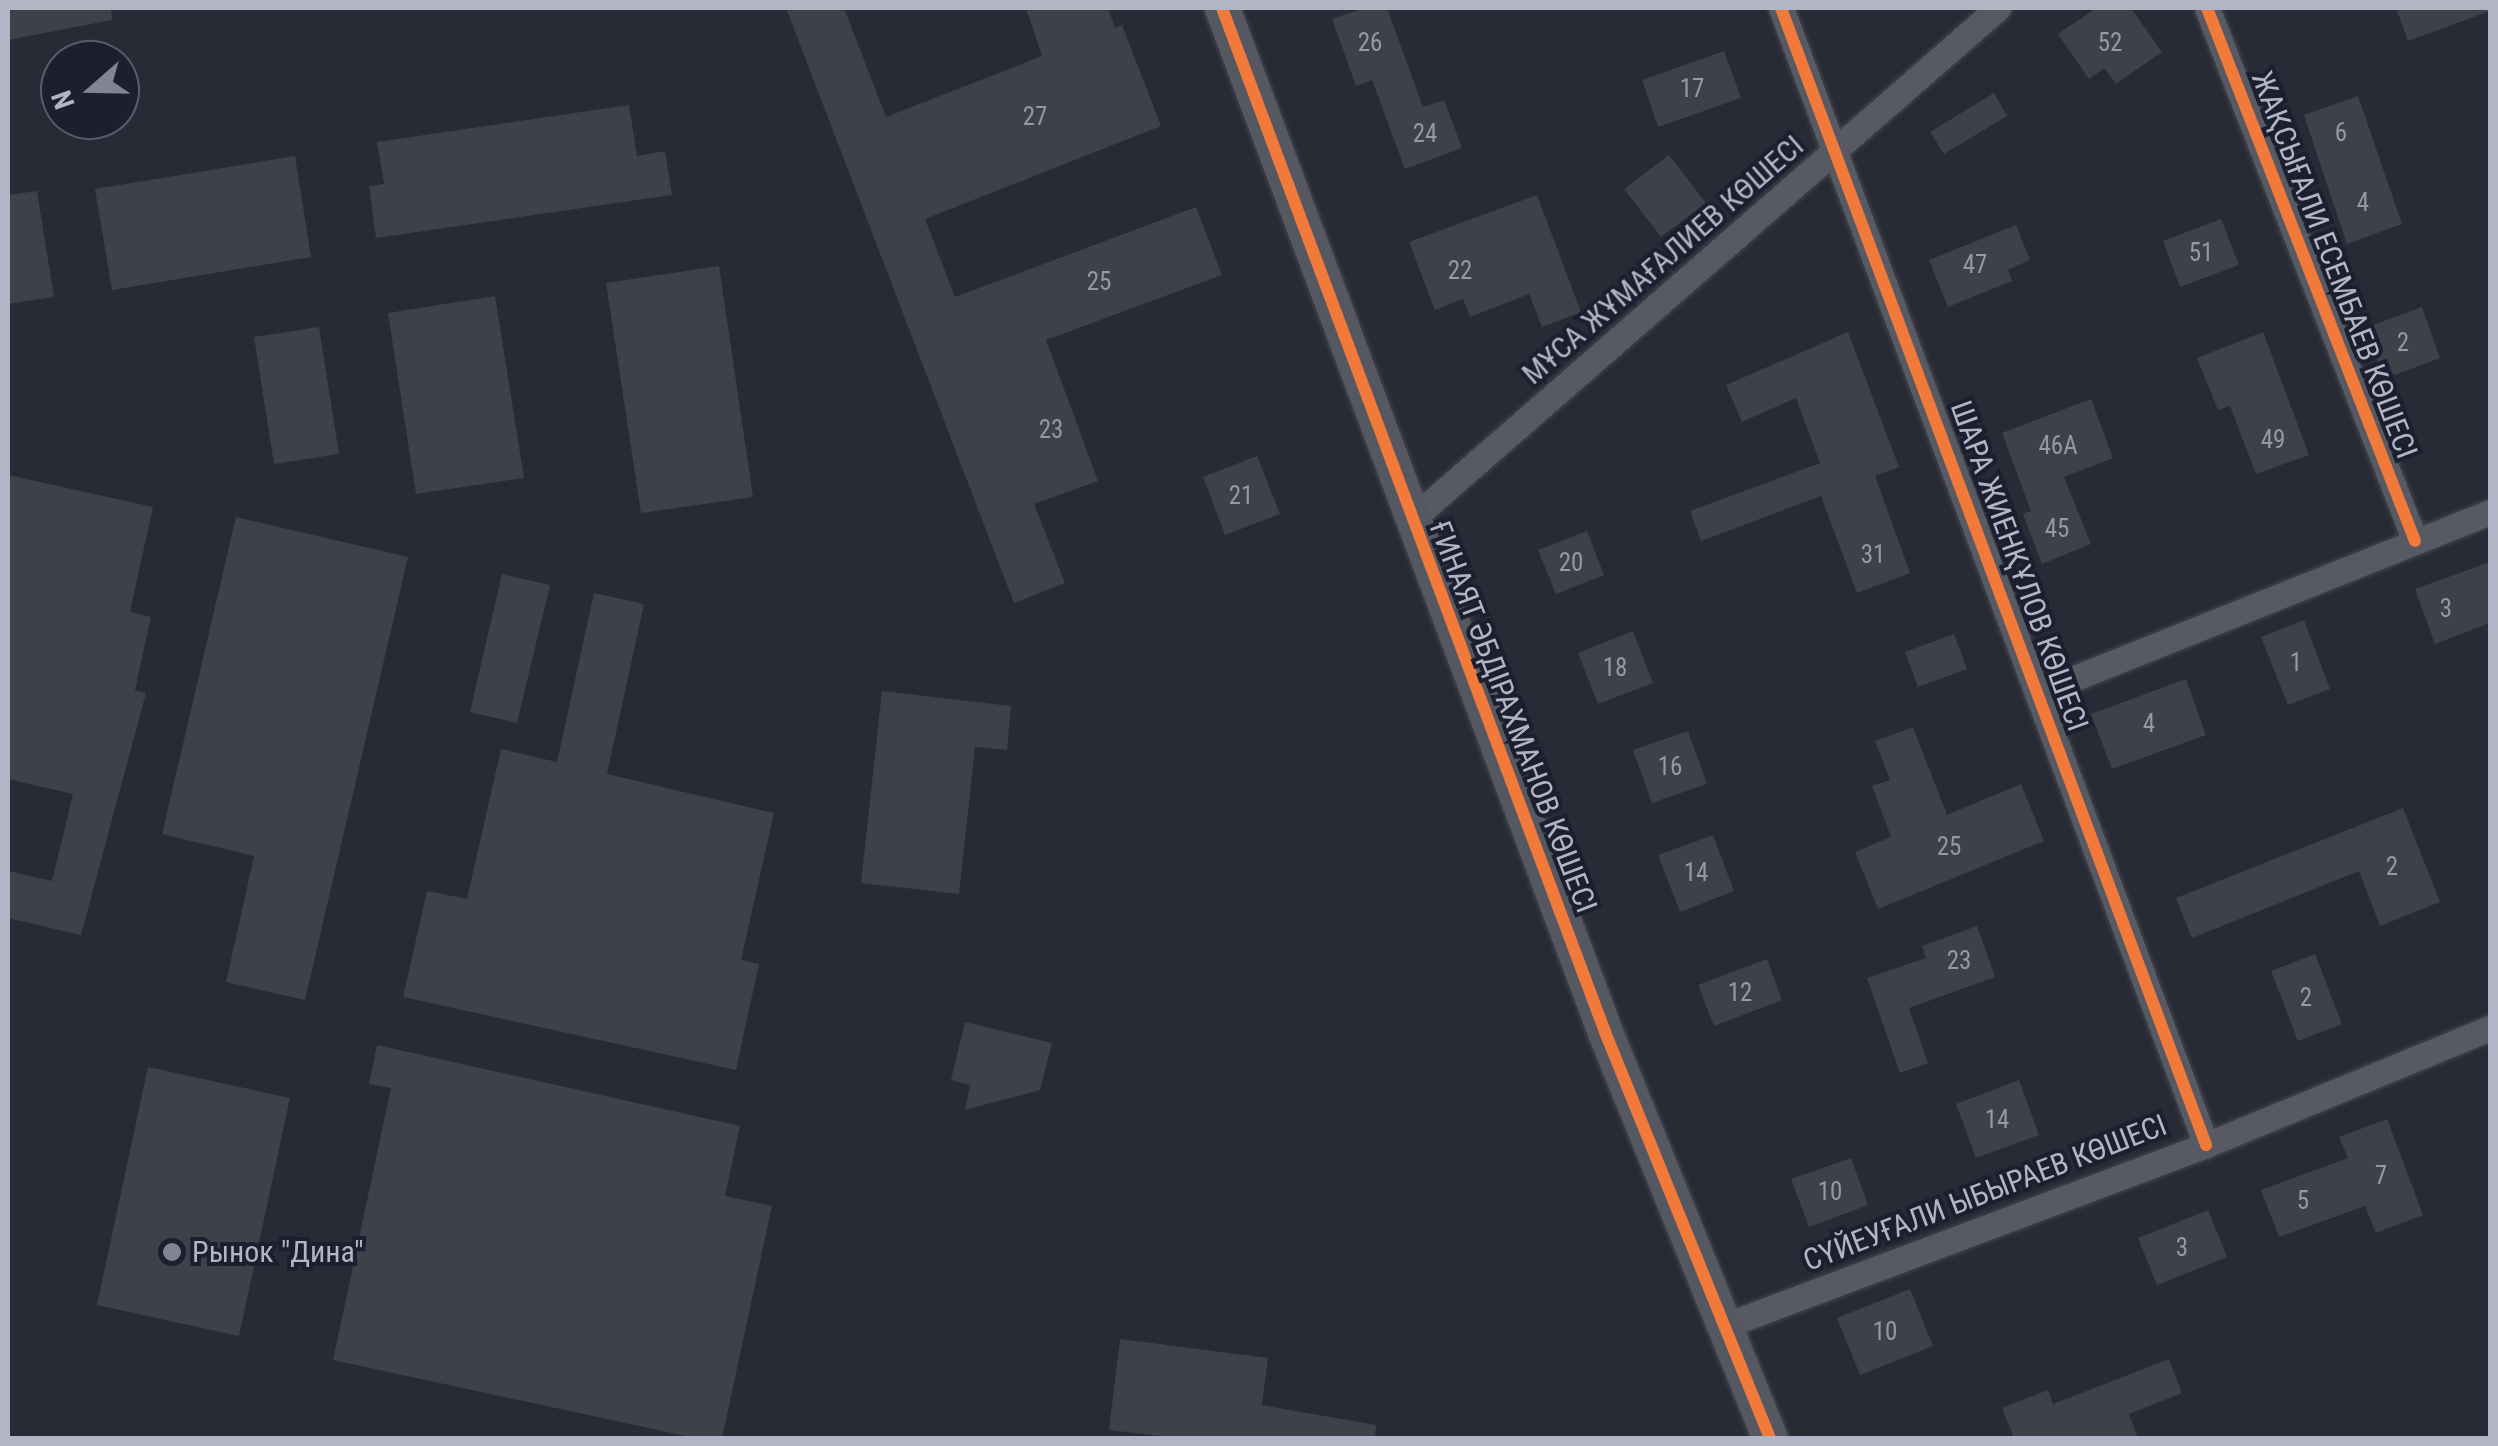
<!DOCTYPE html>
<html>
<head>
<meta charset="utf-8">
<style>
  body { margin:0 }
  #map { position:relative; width:2498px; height:1446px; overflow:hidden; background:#282a35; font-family:"Roboto Condensed",sans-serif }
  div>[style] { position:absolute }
  .building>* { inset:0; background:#3e404a }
  .roads { filter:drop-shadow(0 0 2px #45474f) drop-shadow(0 0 2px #45474f) }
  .street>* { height:25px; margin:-12.5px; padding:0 12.5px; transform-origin:12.5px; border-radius:12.5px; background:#575a63 }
  .secondary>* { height:35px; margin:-17.5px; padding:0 17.5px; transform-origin:17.5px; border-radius:17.5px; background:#565861 }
  .cycleway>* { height:12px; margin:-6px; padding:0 6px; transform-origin:6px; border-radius:6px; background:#f17a3a }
  .dots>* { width:28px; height:28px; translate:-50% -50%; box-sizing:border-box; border:5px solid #1b1f2f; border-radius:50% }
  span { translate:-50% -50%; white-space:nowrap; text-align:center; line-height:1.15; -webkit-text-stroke:8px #1b1f2f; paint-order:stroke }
  .number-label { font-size:25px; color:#9498a7 }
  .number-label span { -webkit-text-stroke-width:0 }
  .street-label { font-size:30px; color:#b1b5c6 }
  .poi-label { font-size:30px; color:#b1b5c6 }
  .left { translate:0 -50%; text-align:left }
  .frame { position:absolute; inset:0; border:10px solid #b1b5c6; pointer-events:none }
  .north { position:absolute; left:40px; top:40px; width:100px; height:100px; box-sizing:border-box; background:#1b1f2f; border:2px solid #575b6b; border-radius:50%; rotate:250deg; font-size:28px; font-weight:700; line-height:40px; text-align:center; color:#b1b5c6 }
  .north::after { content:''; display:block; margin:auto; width:35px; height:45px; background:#818493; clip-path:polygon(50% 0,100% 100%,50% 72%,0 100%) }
</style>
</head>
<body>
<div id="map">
  <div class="building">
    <i style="clip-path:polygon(8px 8px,111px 8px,112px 20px,8px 40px)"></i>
    <i style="clip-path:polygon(786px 8px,844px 8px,886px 117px,1042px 56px,1026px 8px,1108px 8px,1115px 28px,1122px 25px,1161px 126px,925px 219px,955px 297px,1196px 207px,1222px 275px,1046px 340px,1098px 481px,1034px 504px,1065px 583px,1014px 603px)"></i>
    <i style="clip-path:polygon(1364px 8px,1387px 8px,1423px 107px,1444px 100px,1462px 148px,1405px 169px,1372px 80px,1356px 86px,1332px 19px)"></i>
    <i style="clip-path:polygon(2096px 8px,2131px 8px,2162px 52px,2116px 84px,2104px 68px,2089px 79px,2058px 34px)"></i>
    <i style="clip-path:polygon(2396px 8px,2490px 8px,2490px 11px,2408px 41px)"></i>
    <i style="clip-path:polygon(1724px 51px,1741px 98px,1658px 127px,1642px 80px)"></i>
    <i style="clip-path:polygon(1994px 93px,2007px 116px,1944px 154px,1930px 132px)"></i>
    <i style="clip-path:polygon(2358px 96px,2402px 224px,2347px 244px,2304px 115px)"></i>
    <i style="clip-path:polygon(629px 105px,637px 156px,665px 151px,672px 195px,376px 238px,369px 186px,384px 184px,377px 142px)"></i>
    <i style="clip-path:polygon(1669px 155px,1706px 203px,1661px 237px,1624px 189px)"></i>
    <i style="clip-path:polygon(295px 156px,311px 257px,112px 290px,95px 189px)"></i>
    <i style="clip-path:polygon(37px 191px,54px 297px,8px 304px,8px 195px)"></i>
    <i style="clip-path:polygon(1537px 195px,1581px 312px,1542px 327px,1529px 294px,1470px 317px,1463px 299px,1435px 310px,1409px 242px)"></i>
    <i style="clip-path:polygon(2221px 219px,2239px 265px,2180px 287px,2163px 241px)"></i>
    <i style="clip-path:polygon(2016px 225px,2030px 260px,2008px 270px,2012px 281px,1948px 307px,1929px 260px)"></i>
    <i style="clip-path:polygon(719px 266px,753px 497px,641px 513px,606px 283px)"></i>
    <i style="clip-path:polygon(495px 296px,524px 478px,416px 494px,388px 313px)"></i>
    <i style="clip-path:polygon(2422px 307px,2440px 358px,2384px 379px,2365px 328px)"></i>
    <i style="clip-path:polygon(319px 327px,339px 454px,274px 464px,254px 337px)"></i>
    <i style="clip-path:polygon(1848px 332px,1899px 467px,1875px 476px,1910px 573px,1857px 593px,1821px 496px,1701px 541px,1690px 511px,1820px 463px,1796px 398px,1742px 422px,1726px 385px)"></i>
    <i style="clip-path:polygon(2263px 332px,2309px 455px,2256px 474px,2230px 406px,2218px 410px,2197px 358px)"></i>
    <i style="clip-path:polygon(2091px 399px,2113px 458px,2064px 477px,2091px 544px,2042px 564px,2023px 514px,2031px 511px,2002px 433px)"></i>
    <i style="clip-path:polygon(1257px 456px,1280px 514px,1225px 535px,1203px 477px)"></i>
    <i style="clip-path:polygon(8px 475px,153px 507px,130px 612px,151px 617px,135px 690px,146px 693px,81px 935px,8px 918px,8px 871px,52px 881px,73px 794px,8px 779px)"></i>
    <i style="clip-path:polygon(236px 517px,408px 557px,305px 1000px,226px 982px,254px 856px,162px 834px)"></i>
    <i style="clip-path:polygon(1587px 531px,1604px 575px,1556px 594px,1538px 550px)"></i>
    <i style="clip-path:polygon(2490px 562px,2490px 623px,2435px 644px,2415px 589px)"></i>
    <i style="clip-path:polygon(502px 574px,550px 585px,517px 723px,470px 712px)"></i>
    <i style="clip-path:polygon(594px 593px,644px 604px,607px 774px,774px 813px,741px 960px,759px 964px,736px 1070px,403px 997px,427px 891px,467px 899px,501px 749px,557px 762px)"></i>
    <i style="clip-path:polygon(2304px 620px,2330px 689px,2288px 705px,2261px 637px)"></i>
    <i style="clip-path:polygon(1633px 631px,1653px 683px,1598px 704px,1578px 653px)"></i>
    <i style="clip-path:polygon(1954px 634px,1967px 669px,1918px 687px,1905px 652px)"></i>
    <i style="clip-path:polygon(2186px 679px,2206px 735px,2112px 769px,2091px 714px)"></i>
    <i style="clip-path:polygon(882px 691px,1011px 706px,1007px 750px,975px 747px,959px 894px,861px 883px)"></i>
    <i style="clip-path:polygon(1913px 727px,1947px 815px,2021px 784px,2044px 841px,1878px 909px,1855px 852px,1891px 837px,1872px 786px,1890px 780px,1875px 741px)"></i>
    <i style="clip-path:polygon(1688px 731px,1707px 784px,1652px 803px,1633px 750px)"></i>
    <i style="clip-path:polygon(2403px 808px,2440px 902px,2380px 926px,2359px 871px,2192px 938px,2176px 898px)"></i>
    <i style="clip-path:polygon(1713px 835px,1734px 891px,1680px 912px,1658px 855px)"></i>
    <i style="clip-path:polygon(1977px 926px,1995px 977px,1909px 1008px,1928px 1063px,1900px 1073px,1867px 978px,1926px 958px,1922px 946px)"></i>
    <i style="clip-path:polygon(2315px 954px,2342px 1024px,2298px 1041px,2271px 971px)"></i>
    <i style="clip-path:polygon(1767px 959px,1782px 1000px,1714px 1026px,1698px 985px)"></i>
    <i style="clip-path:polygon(965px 1022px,1052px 1043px,1040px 1090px,965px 1110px,970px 1085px,951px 1080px)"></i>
    <i style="clip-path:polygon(377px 1045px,740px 1126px,725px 1196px,772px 1206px,722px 1438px,695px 1438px,333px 1360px,391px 1088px,369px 1084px)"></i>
    <i style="clip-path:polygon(148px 1067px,290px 1098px,239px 1336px,97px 1305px)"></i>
    <i style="clip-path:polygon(2019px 1080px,2039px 1135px,1976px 1158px,1956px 1104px)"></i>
    <i style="clip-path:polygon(2387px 1119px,2423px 1215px,2376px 1233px,2365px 1206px,2279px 1237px,2261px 1190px,2348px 1158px,2339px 1137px)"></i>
    <i style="clip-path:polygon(1851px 1158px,1868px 1205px,1809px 1227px,1791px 1179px)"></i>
    <i style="clip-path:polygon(2208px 1210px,2227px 1257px,2157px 1285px,2138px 1238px)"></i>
    <i style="clip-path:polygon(1910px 1289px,1933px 1346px,1860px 1375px,1837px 1318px)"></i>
    <i style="clip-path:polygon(1120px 1339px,1268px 1358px,1262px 1405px,1376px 1425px,1375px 1438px,1177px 1438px,1109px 1430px)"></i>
    <i style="clip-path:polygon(2169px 1359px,2182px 1393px,2129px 1414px,2138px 1438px,2014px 1438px,2002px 1408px,2048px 1390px,2053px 1404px)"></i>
  </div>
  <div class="roads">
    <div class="street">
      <i style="left:1781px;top:8px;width:1214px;rotate:69.5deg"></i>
      <i style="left:2207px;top:8px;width:572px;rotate:68.68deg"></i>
      <i style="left:1412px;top:519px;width:778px;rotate:-41.09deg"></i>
      <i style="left:2040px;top:692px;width:485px;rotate:-21.8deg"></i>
      <i style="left:1724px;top:1326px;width:515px;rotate:-20.58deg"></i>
      <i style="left:2206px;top:1145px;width:307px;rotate:-22.4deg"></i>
    </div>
    <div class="secondary">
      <i style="left:1222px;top:8px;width:1093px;rotate:69.49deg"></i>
      <i style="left:1605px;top:1032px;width:438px;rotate:67.9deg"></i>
    </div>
  </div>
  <div class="cycleway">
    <i style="left:1222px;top:8px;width:1093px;rotate:69.49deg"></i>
    <i style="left:1605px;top:1032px;width:438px;rotate:67.9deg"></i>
    <i style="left:1781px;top:8px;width:1214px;rotate:69.5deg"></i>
    <i style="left:2207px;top:8px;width:572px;rotate:68.68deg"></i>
  </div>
  <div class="dots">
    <i style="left:172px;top:1252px;background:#818493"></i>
  </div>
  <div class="number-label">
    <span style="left:1370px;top:43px">26</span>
    <span style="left:2110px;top:43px">52</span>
    <span style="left:1692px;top:89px">17</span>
    <span style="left:1035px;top:117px">27</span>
    <span style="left:2341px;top:133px">6</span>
    <span style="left:1425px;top:134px">24</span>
    <span style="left:2363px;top:203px">4</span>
    <span style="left:2201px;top:253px">51</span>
    <span style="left:1975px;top:265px">47</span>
    <span style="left:1460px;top:271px">22</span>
    <span style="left:1099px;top:282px">25</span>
    <span style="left:2403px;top:343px">2</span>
    <span style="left:1051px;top:430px">23</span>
    <span style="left:2273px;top:440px">49</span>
    <span style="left:2058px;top:446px">46А</span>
    <span style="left:1241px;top:496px">21</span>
    <span style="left:2057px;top:529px">45</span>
    <span style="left:1873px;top:555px">31</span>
    <span style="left:1571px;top:563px">20</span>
    <span style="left:2446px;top:609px">3</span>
    <span style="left:2296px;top:663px">1</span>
    <span style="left:1615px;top:668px">18</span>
    <span style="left:2149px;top:724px">4</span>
    <span style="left:1670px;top:767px">16</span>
    <span style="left:1949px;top:847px">25</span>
    <span style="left:2392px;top:867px">2</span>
    <span style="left:1696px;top:873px">14</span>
    <span style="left:1959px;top:961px">23</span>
    <span style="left:1740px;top:993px">12</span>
    <span style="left:2306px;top:998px">2</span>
    <span style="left:1997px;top:1120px">14</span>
    <span style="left:2381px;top:1176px">7</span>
    <span style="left:1830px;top:1192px">10</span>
    <span style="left:2303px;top:1201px">5</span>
    <span style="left:2182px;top:1248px">3</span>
    <span style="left:1885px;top:1332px">10</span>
  </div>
  <div class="street-label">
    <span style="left:1663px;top:260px;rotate:-41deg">МҰСА ЖҰМАҒАЛИЕВ КӨШЕСІ</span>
    <span style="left:2334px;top:265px;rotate:69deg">ЖАҚСЫҒАЛИ ЕСЕМБАЕВ КӨШЕСI</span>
    <span style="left:2019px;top:566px;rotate:70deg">ШАРА ЖИЕНҚҰЛОВ КӨШЕСІ</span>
    <span style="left:1513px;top:717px;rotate:69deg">ҒИНАЯТ ӘБДІРАХМАНОВ КӨШЕСІ</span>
    <span style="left:1985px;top:1193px;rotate:-21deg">СҮЙЕУҒАЛИ ЫБЫРАЕВ КӨШЕСI</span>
  </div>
  <div class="poi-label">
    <span class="left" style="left:192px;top:1252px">Рынок "Дина"</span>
  </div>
  <div class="frame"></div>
  <div class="north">N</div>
</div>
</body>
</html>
